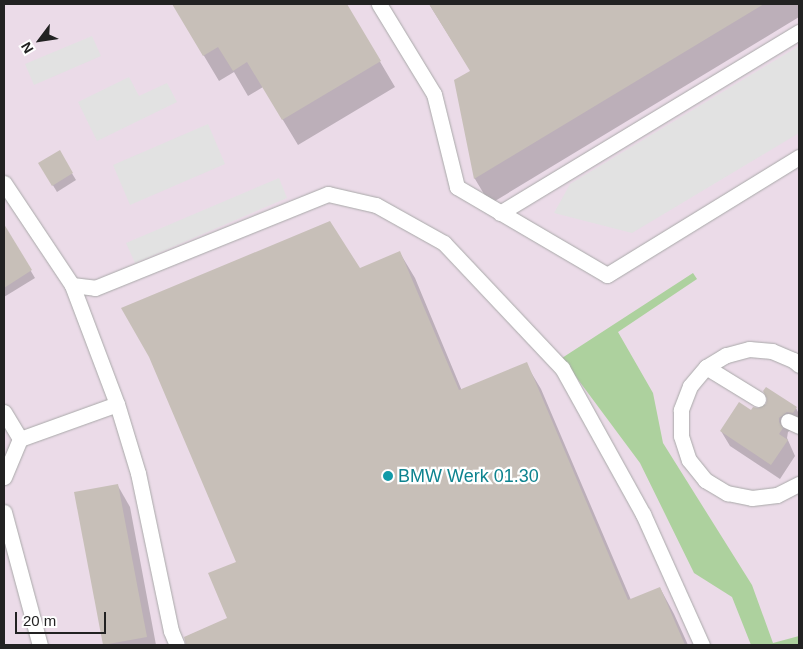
<!DOCTYPE html>
<html>
<head>
<meta charset="utf-8">
<style>
  body { margin:0 }
  #map { position:relative; width:803px; height:649px; overflow:hidden; background:#f2efe9; font-family:Helvetica,sans-serif }
  div>[style] { position:absolute }
  .industrial>* { inset:0; background:#ebdbe8 }
  .forest>* { inset:0; background:#add19e }
  .parking>* { inset:0; background:#e2e2e2 }
  .shadow>* { inset:0; background:#0003 }
  .building>* { inset:0; background:#c7bfb8 }
  .roads { filter:drop-shadow(0 0 1px #a9a9a9) drop-shadow(0 0 1px #a9a9a9) }
  .service>* { height:15px; margin:-7.5px; padding:0 7.5px; transform-origin:7.5px; border-radius:7.5px; background:#fff }
  .dots>* { width:14px; height:14px; translate:-50% -50%; box-sizing:border-box; border:2px solid #fff; border-radius:50% }
  span { translate:-50% -50%; white-space:nowrap; text-align:center; line-height:1.15; -webkit-text-stroke:4.5px #fff; paint-order:stroke }
  .culture-label { font-size:18px; color:#0d838f }
  .left { translate:0 -50%; text-align:left }
  .frame { position:absolute; inset:0; border:5px solid #222; pointer-events:none }
  .north { position:absolute; left:15px; top:15px; width:50px; height:50px; -webkit-text-stroke:4px #fff; paint-order:stroke; rotate:239deg; font-size:14px; font-weight:700; line-height:20px; text-align:center; color:#222 }
  .north::after { content:''; display:block; margin:auto; width:18px; height:22px; background:#222; clip-path:polygon(50% 0,100% 100%,50% 72%,0 100%) }
  .scale { position:absolute; left:15px; top:612px; width:91px; height:22px; box-sizing:border-box; border:2px solid #222; border-top:0; padding-left:6px; font-size:15px; line-height:18px; white-space:nowrap; color:#222; -webkit-text-stroke:4px #fff; paint-order:stroke }
</style>
</head>
<body>
<div id="map">
  <div class="industrial">
    <i style="clip-path:polygon(4px 4px,799px 4px,799px 645px,4px 645px)"></i>
  </div>
  <div class="forest">
    <i style="clip-path:polygon(693px 273px,697px 279px,618px 332px,653px 393px,663px 443px,752px 585px,773px 643px,799px 636px,799px 645px,751px 645px,732px 597px,694px 573px,640px 463px,562px 358px)"></i>
  </div>
  <div class="parking">
    <i style="clip-path:polygon(92px 36px,101px 56px,34px 85px,25px 64px)"></i>
    <i style="clip-path:polygon(799px 46px,799px 133px,632px 233px,554px 213px,570px 184px)"></i>
    <i style="clip-path:polygon(129px 77px,139px 96px,167px 83px,177px 102px,97px 141px,78px 102px)"></i>
    <i style="clip-path:polygon(208px 124px,225px 164px,130px 205px,113px 165px)"></i>
    <i style="clip-path:polygon(279px 178px,287px 198px,135px 263px,126px 243px)"></i>
  </div>
  <div class="shadow">
    <i style="clip-path:polygon(173px 4px,346px 4px,395px 87px,298px 145px,263px 87px,248px 96px,234px 72px,219px 81px)"></i>
    <i style="clip-path:polygon(429px 4px,799px 4px,799px 17px,490px 204px,475px 179px,455px 81px,471px 71px)"></i>
    <i style="clip-path:polygon(59px 152px,76px 180px,57px 192px,40px 164px)"></i>
    <i style="clip-path:polygon(4px 226px,35px 278px,4px 297px)"></i>
    <i style="clip-path:polygon(400px 253px,415px 278px,462px 391px,526px 364px,541px 389px,631px 600px,660px 588px,674px 614px,688px 645px,195px 645px,190px 635px,229px 618px,238px 562px,359px 270px)"></i>
    <i style="clip-path:polygon(796px 408px,799px 414px,799px 427px,795px 426px,788px 432px,787px 438px,795px 456px,780px 479px,730px 446px,721px 431px)"></i>
    <i style="clip-path:polygon(118px 486px,130px 507px,156px 645px,104px 645px,76px 493px)"></i>
  </div>
  <div class="building">
    <i style="clip-path:polygon(172px 4px,347px 4px,381px 61px,282px 120px,247px 62px,233px 71px,218px 47px,203px 56px)"></i>
    <i style="clip-path:polygon(429px 4px,764px 4px,474px 179px,454px 80px,470px 71px)"></i>
    <i style="clip-path:polygon(60px 150px,73px 173px,52px 186px,38px 163px)"></i>
    <i style="clip-path:polygon(330px 221px,360px 268px,400px 251px,459px 390px,527px 362px,628px 600px,660px 587px,685px 645px,186px 645px,184px 637px,227px 618px,208px 573px,236px 562px,149px 357px,121px 308px)"></i>
    <i style="clip-path:polygon(4px 224px,32px 270px,4px 288px)"></i>
    <i style="clip-path:polygon(766px 387px,797px 407px,793px 413px,787px 412px,779px 418px,779px 422px,783px 428px,779px 434px,788px 440px,771px 465px,720px 431px,739px 402px,751px 410px,753px 407px,758px 408px,766px 404px,767px 399px,763px 391px)"></i>
    <i style="clip-path:polygon(118px 484px,147px 637px,103px 645px,74px 492px)"></i>
  </div>
  <div class="roads">
    <div class="service">
      <i style="left:379px;top:4px;width:105px;rotate:58.6deg"></i>
      <i style="left:434px;top:94px;width:96px;rotate:76.1deg"></i>
      <i style="left:457px;top:187px;width:174px;rotate:30.4deg"></i>
      <i style="left:607px;top:275px;width:225px;rotate:-31.6deg"></i>
      <i style="left:4px;top:183px;width:123px;rotate:56.3deg"></i>
      <i style="left:72px;top:285px;width:127px;rotate:69.3deg"></i>
      <i style="left:117px;top:404px;width:72px;rotate:73.1deg"></i>
      <i style="left:138px;top:473px;width:161px;rotate:78.2deg"></i>
      <i style="left:171px;top:631px;width:15px;rotate:67deg"></i>
      <i style="left:500px;top:213px;width:350px;rotate:-31.2deg"></i>
      <i style="left:72px;top:285px;width:23px;rotate:7deg"></i>
      <i style="left:95px;top:288px;width:251px;rotate:-22deg"></i>
      <i style="left:328px;top:194px;width:49px;rotate:12.9deg"></i>
      <i style="left:376px;top:205px;width:78px;rotate:29.2deg"></i>
      <i style="left:444px;top:243px;width:172px;rotate:46.7deg"></i>
      <i style="left:562px;top:368px;width:167px;rotate:61deg"></i>
      <i style="left:643px;top:514px;width:144px;rotate:65.8deg"></i>
      <i style="left:799px;top:365px;width:8px;rotate:-140deg"></i>
      <i style="left:793px;top:360px;width:23px;rotate:-157deg"></i>
      <i style="left:772px;top:351px;width:23px;rotate:-175deg"></i>
      <i style="left:749px;top:349px;width:24px;rotate:165deg"></i>
      <i style="left:726px;top:355px;width:23px;rotate:149deg"></i>
      <i style="left:706px;top:367px;width:25px;rotate:130deg"></i>
      <i style="left:690px;top:386px;width:26px;rotate:111deg"></i>
      <i style="left:681px;top:410px;width:26px;rotate:90deg"></i>
      <i style="left:681px;top:436px;width:25px;rotate:72deg"></i>
      <i style="left:689px;top:460px;width:26px;rotate:51deg"></i>
      <i style="left:705px;top:480px;width:26px;rotate:31deg"></i>
      <i style="left:727px;top:493px;width:25px;rotate:11deg"></i>
      <i style="left:752px;top:498px;width:25px;rotate:-7deg"></i>
      <i style="left:777px;top:495px;width:25px;rotate:-27deg"></i>
      <i style="left:706px;top:367px;width:61px;rotate:31.6deg"></i>
      <i style="left:4px;top:412px;width:31px;rotate:59deg"></i>
      <i style="left:788px;top:421px;width:12px;rotate:24deg"></i>
      <i style="left:4px;top:477px;width:41px;rotate:-67.2deg"></i>
      <i style="left:20px;top:439px;width:103px;rotate:-19.8deg"></i>
      <i style="left:4px;top:512px;width:138px;rotate:74.9deg"></i>
    </div>
  </div>
  <div class="dots">
    <i style="left:388px;top:476px;background:#0f9aa8"></i>
  </div>
  <div class="culture-label">
    <span class="left" style="left:398px;top:476px">BMW Werk 01.30</span>
  </div>
  <div class="frame"></div>
  <div class="north">N</div>
  <div class="scale">20 m</div>
</div>
</body>
</html>
